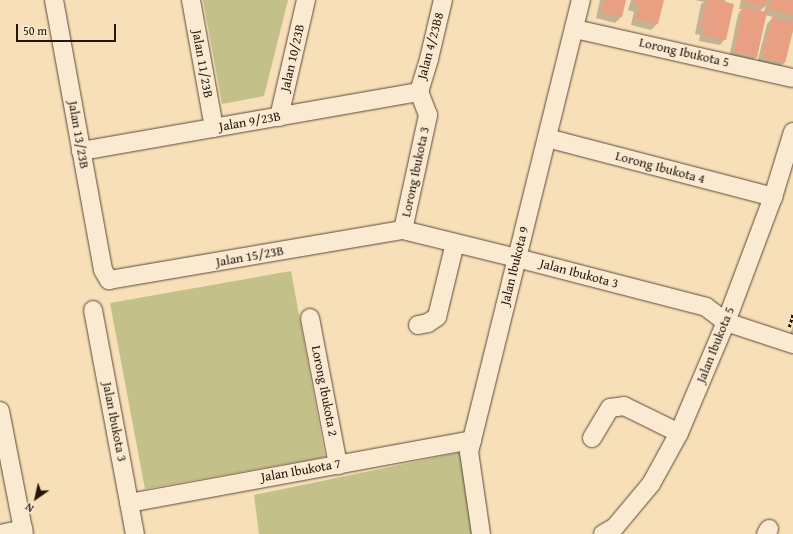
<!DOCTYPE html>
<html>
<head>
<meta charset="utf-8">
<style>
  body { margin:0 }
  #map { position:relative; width:793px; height:534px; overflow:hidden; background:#f7dfb8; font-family:"Gentium Book Plus",serif }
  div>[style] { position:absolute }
  .green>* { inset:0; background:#c4c089 }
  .shadow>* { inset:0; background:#0003 }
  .building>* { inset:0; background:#e89f82 }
  .path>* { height:2.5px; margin-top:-1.25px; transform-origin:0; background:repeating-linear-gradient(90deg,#25150c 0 3px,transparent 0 5px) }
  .roads { filter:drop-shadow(0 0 1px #5a4837) drop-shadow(0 0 1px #5a4837) }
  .minor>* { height:18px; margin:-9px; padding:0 9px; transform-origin:9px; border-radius:9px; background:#faead1 }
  span { translate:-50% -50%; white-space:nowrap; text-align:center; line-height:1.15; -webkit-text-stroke:3px #faead1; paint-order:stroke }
  .street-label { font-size:13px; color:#25150c }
  .north { position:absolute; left:16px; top:478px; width:40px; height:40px; -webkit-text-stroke:3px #faead1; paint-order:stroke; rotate:214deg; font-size:11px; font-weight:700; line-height:16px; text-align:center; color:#25150c }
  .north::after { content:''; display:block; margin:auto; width:14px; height:18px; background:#25150c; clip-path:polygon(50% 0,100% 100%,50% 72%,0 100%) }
  .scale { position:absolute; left:16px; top:24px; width:100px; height:18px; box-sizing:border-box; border:2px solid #25150c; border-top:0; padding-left:5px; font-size:12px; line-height:14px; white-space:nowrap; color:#25150c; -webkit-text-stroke:3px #faead1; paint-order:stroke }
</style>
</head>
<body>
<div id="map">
  <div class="green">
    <i style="clip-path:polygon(203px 0,288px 0,264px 96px,222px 104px)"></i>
    <i style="clip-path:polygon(291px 271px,325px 457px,145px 489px,110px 303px)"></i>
    <i style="clip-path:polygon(462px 452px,474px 534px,259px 534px,254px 495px)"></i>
  </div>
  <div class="shadow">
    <i style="clip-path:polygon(600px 0,625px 0,621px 17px,615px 23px,596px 18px)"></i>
    <i style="clip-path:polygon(631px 0,663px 0,657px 24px,651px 30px,631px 25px,634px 12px,628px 10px)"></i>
    <i style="clip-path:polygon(695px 0,726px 0,724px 2px,725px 39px,720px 45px,699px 41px,700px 35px,695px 34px,701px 4px,704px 2px)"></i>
    <i style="clip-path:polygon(evenodd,741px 0,793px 0,793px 27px,784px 63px,779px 68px,757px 63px,767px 24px,773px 17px,765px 15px,757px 57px,751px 62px,729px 58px,738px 14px,742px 9px,739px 9px,741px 0,766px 5px,764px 12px,760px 11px,766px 5px)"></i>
    <i style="clip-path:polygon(793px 326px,793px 338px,789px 336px)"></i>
  </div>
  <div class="building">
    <i style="clip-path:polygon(604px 0,626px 0,622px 17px,601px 12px)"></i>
    <i style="clip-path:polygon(635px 0,664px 0,658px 24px,636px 19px,640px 6px,634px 5px)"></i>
    <i style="clip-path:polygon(707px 0,719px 0,734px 4px,726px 40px,704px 35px,705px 29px,700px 28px)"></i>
    <i style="clip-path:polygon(745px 0,767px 0,765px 7px,745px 3px)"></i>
    <i style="clip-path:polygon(771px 0,793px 0,793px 15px,769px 9px)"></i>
    <i style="clip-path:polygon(743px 7px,767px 12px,757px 57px,734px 52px)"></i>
    <i style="clip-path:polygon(772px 17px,793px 22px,793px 31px,785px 63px,762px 57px)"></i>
  </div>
  <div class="path">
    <i style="left:789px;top:327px;width:14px;rotate:-73deg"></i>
  </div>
  <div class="roads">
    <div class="minor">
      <i style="left:54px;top:0;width:274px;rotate:79.7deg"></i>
      <i style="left:103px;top:270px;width:12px;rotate:59deg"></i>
      <i style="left:109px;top:280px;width:298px;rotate:-9.7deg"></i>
      <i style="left:403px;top:230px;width:117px;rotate:13.8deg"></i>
      <i style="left:517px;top:258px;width:195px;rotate:14.5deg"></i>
      <i style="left:706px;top:307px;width:25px;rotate:37deg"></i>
      <i style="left:726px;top:322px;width:71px;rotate:18.2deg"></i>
      <i style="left:191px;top:0;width:130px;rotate:79.8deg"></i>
      <i style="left:575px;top:29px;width:223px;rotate:12.7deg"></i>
      <i style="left:419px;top:92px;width:34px;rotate:-73deg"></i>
      <i style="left:429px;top:59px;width:61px;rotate:-76.7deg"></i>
      <i style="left:279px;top:117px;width:120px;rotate:-77deg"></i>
      <i style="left:547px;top:138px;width:234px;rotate:14.6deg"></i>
      <i style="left:81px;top:151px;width:343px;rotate:-9.9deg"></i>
      <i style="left:403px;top:230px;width:118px;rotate:-77.7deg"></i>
      <i style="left:428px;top:115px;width:25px;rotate:-111deg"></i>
      <i style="left:93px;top:310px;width:228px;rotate:79.4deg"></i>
      <i style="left:310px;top:318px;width:150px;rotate:79.2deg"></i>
      <i style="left:418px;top:325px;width:10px;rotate:-11deg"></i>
      <i style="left:428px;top:323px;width:11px;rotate:-34deg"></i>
      <i style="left:437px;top:317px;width:76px;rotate:-76.3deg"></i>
      <i style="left:0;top:411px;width:125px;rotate:79deg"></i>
      <i style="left:592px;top:438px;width:35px;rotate:-59deg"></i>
      <i style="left:610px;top:408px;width:14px;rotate:-8deg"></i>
      <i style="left:624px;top:406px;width:61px;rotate:26.1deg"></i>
      <i style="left:129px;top:503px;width:349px;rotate:-10.4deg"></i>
      <i style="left:0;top:534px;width:24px;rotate:-12deg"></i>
      <i style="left:481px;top:534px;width:83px;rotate:-98.3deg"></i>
      <i style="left:469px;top:452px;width:466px;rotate:-76.1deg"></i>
      <i style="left:603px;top:534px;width:14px;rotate:-30deg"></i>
      <i style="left:615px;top:527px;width:56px;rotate:-50.1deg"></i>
      <i style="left:651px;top:484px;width:58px;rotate:-61.2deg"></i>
      <i style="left:679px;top:433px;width:121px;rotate:-67.1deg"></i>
      <i style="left:726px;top:322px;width:134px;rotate:-69.4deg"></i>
      <i style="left:773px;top:197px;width:68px;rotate:-72.9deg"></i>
      <i style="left:766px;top:534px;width:6px;rotate:-59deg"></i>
    </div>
  </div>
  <div class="street-label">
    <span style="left:431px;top:46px;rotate:-75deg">Jalan 4/23B8</span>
    <span style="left:684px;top:53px;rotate:13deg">Lorong Ibukota 5</span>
    <span style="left:293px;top:58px;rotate:-77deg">Jalan 10/23B</span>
    <span style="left:202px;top:64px;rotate:80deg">Jalan 11/23B</span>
    <span style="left:250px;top:122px;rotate:-10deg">Jalan 9/23B</span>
    <span style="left:78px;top:135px;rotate:80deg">Jalan 13/23B</span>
    <span style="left:660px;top:168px;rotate:15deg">Lorong Ibukota 4</span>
    <span style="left:416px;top:172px;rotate:-78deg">Lorong Ibukota 3</span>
    <span style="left:250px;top:257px;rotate:-10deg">Jalan 15/23B</span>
    <span style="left:515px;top:266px;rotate:-76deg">Jalan Ibukota 9</span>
    <span style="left:579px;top:274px;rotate:15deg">Jalan Ibukota 3</span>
    <span style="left:716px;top:345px;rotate:-68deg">Jalan Ibukota 5</span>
    <span style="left:324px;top:391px;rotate:79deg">Lorong Ibukota 2</span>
    <span style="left:114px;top:422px;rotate:79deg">Jalan Ibukota 3</span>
    <span style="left:301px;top:471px;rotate:-10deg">Jalan Ibukota 7</span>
  </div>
  <div class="north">N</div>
  <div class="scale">50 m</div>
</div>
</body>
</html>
